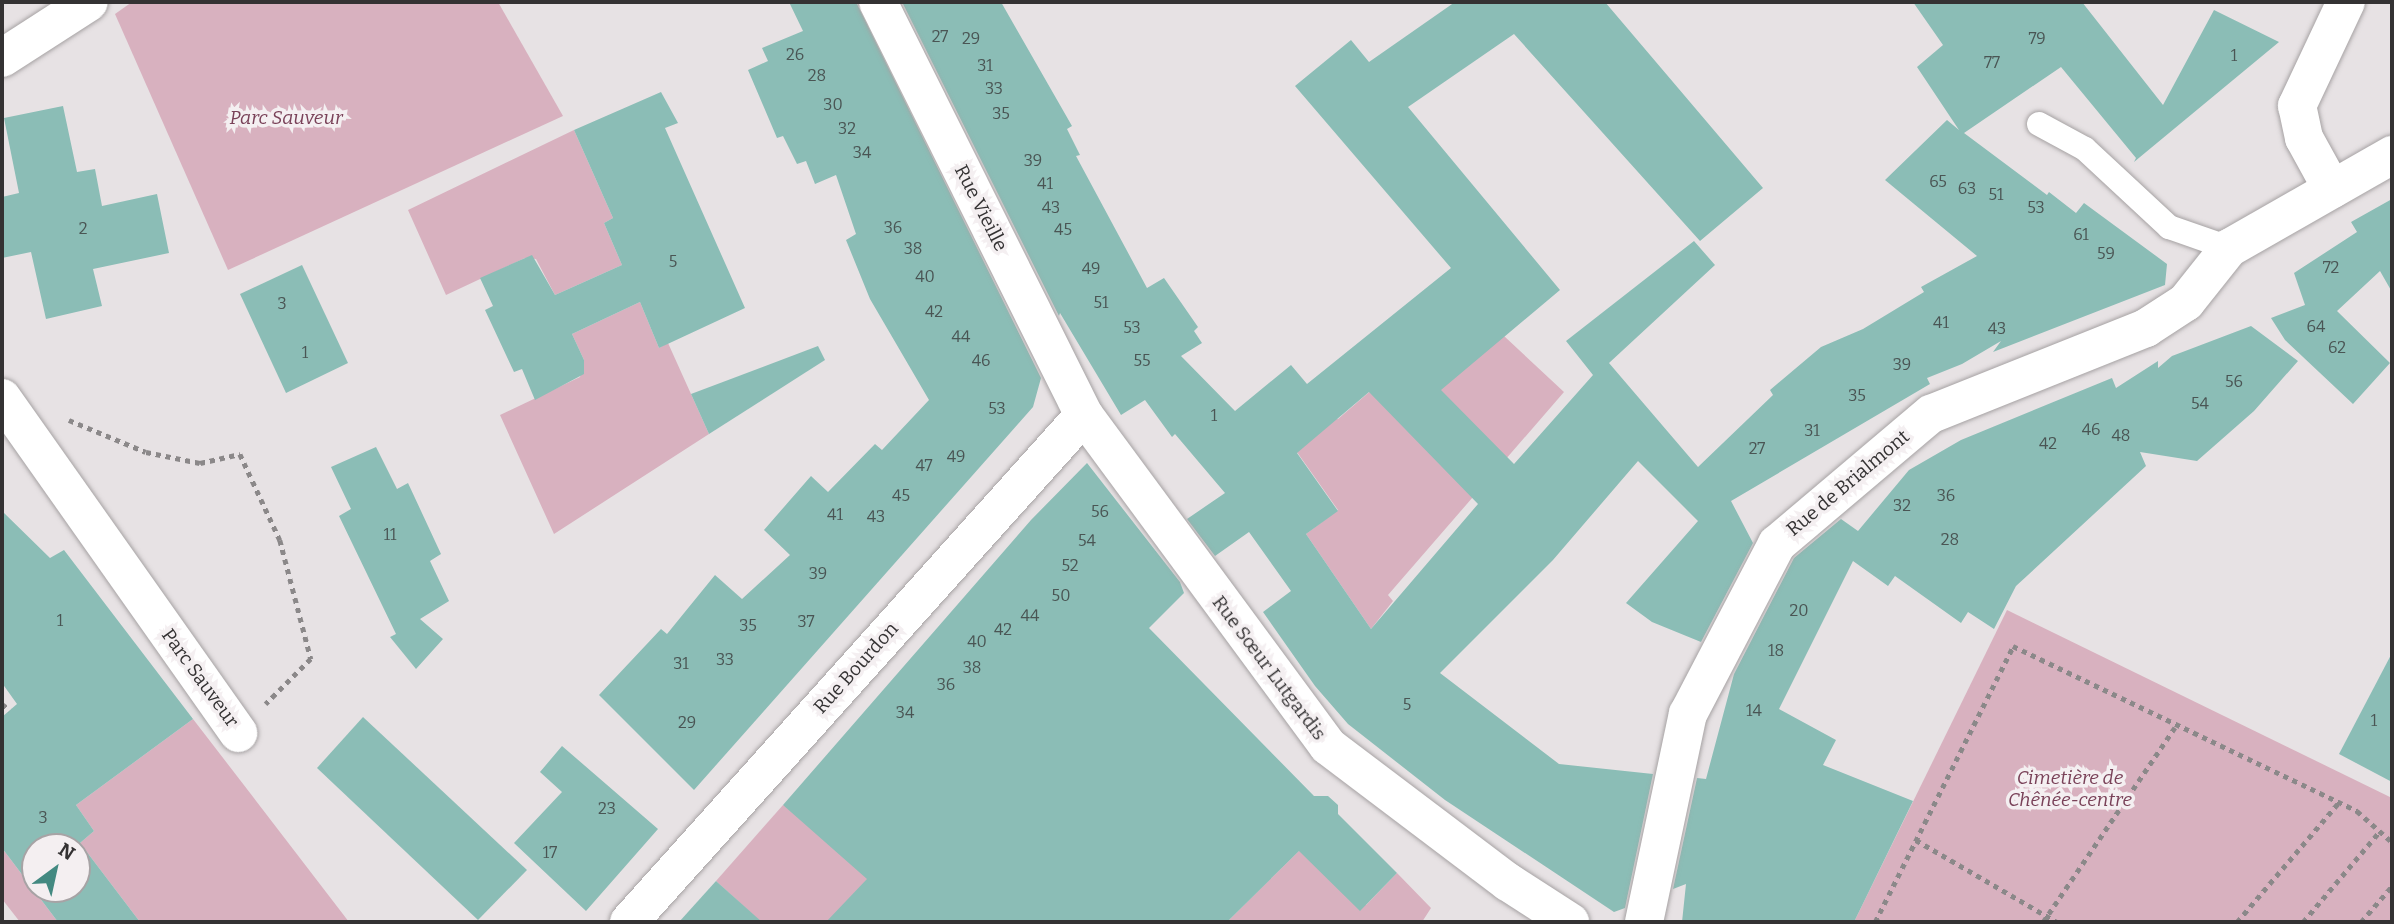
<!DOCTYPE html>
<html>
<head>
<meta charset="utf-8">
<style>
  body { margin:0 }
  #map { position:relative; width:2394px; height:924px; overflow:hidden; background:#e7e2e4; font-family:Bitter,serif }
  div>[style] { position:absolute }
  .green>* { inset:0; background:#d8b1bf }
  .building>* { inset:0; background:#8bbdb6 }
  .path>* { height:4.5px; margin-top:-2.25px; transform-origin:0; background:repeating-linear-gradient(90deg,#8b8889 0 5px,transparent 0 10px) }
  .roads { filter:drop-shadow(0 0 2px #a6a2a3) drop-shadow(0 0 2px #a6a2a3) }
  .service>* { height:24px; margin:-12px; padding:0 12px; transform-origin:12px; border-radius:12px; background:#fff }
  .minor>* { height:38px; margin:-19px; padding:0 19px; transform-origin:19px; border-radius:19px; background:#fff }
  span { translate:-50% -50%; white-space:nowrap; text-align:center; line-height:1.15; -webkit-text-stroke:7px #f4eff1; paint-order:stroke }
  .number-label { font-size:16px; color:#4a5554 }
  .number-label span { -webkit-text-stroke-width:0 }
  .park-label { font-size:19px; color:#794158; font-style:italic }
  .street-label { font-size:19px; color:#343233 }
  .frame { position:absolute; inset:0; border:4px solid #343233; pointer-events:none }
  .north { position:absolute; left:21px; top:833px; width:70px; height:70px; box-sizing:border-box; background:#f4eff1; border:2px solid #a7a3a5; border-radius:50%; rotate:33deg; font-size:19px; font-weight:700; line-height:28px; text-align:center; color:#343233 }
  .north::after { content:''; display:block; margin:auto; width:24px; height:32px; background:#438981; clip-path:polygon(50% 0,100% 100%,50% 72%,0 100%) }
</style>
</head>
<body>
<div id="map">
  <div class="green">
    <i style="clip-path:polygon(132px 2px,498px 2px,563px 116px,228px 270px,115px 14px)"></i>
    <i style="clip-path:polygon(574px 130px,613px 218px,604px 223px,622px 265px,555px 295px,536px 259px,525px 258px,446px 295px,408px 210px)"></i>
    <i style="clip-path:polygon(640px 302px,659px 348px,668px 343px,709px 434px,554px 534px,500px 415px,580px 377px,584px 360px,572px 334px)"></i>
    <i style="clip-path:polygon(1504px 336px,1564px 392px,1388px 595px,1393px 601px,1371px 629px,1306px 534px,1338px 510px,1270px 414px,1338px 419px,1389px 375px)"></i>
    <i style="clip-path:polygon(2007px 610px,2392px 798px,2392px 922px,1854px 922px)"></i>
    <i style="clip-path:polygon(193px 719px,230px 767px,349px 922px,140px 922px,80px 843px,94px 831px,76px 805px)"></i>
    <i style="clip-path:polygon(783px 805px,921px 857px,856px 922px,761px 922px,716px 881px)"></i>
    <i style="clip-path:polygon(1311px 839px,1366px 905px,1397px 873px,1431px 908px,1422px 922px,1227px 922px)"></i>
    <i style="clip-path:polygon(2px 848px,58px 922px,20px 922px,2px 899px)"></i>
  </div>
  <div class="building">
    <i style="clip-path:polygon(789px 2px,856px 2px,1041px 378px,1033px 407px,694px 790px,599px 695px,661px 629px,667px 634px,715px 575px,742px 599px,790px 555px,764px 530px,811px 476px,828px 492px,875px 444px,882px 450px,929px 400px,870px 299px,846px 240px,856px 234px,836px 175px,815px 184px,806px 161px,797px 164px,783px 136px,777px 138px,748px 70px,768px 61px,762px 48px,803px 31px)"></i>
    <i style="clip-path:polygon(evenodd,902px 2px,1001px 2px,1072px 126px,1067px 129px,1080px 155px,1076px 156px,1147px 288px,1164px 278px,1198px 327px,1194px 331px,1202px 343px,1181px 356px,1235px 411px,1291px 365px,1307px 384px,1451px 268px,1295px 86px,1351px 40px,1369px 62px,1455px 2px,1605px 2px,1763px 188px,1700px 241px,1514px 34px,1408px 107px,1560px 290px,1441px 390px,1514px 464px,1593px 375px,1566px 341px,1694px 241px,1715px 265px,1609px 363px,1698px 467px,1773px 395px,1770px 390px,1821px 347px,1863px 329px,1924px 292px,1921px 287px,1977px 256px,1885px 180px,1947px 120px,1959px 130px,1917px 67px,1943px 45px,1913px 2px,2082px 2px,2163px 105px,2214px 10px,2279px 42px,2134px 162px,2136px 158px,2061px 67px,1964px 133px,2047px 195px,2049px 192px,2076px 213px,2084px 203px,2167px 264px,2165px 285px,1993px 352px,2001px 341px,1962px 364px,1927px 378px,1930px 384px,1731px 501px,1753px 543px,1701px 642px,1652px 622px,1626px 603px,1698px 521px,1638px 461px,1553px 560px,1440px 673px,1559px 764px,1653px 774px,1625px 908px,1614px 912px,1445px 800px,1348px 724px,1315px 686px,1263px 612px,1291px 591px,1249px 532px,1215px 556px,1187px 519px,1225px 493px,1175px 434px,1172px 437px,1145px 400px,1121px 415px,1060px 313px,1059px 316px,902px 2px,1369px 392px,1478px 504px,1371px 629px,1306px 534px,1338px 511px,1297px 453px,1369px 392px)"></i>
    <i style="clip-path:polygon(661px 92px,678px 123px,665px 128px,745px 308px,659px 348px,640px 302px,572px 334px,584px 360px,584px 374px,535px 400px,522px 369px,514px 372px,485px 310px,493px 306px,480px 278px,532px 255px,555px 295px,622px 265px,604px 223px,613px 218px,574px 130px)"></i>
    <i style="clip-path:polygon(63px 106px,77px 172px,95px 169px,102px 206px,157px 194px,169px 253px,93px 269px,102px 306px,46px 319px,31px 252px,2px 258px,2px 197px,19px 193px,4px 118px)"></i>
    <i style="clip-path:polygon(2392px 199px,2392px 292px,2380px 271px,2337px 311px,2390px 363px,2353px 404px,2285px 340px,2271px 318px,2305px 305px,2294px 273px,2357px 232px,2351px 222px)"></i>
    <i style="clip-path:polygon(302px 265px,348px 363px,286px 393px,240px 294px)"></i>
    <i style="clip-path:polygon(2251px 326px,2298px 361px,2254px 411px,2197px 461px,2140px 452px,2146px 466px,2016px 586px,1994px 629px,1968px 612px,1961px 623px,1895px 576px,1888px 586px,1853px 561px,1779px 709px,1836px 740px,1823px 765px,1913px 801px,1854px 922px,1682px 922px,1686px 884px,1673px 889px,1697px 778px,1706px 779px,1734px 674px,1794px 558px,1841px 519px,1858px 531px,1909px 470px,1961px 440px,2112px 378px,2116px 388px,2158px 361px,2158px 368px,2172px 356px)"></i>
    <i style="clip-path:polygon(818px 346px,825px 360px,709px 434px,691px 394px)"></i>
    <i style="clip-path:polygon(376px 447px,397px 489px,408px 483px,441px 554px,430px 561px,449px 601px,420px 619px,443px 639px,416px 669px,390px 637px,396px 634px,339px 516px,351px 509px,331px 467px)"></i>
    <i style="clip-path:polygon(1087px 463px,1180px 582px,1184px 593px,1149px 628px,1314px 796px,1328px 796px,1338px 805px,1338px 814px,1397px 873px,1360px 911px,1299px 851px,1227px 922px,826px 922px,867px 879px,783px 805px,1031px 520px)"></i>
    <i style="clip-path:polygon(evenodd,2px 511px,50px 558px,64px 550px,193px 719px,76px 805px,94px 831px,80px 843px,140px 922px,58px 922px,2px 848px,2px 717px,17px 704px,2px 683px,2px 511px,35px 847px,77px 847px,77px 889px,35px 889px,35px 847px)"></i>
    <i style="clip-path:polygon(2392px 653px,2392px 782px,2339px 754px)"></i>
    <i style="clip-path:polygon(363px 717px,527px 870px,478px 920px,317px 768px)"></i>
    <i style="clip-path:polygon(562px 746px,658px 829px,586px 911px,514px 843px,562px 792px,540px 772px)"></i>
    <i style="clip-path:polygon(716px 881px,762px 922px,679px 922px)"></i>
  </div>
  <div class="path">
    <i style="left:69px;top:420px;width:83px;rotate:22.6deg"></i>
    <i style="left:146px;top:452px;width:55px;rotate:11.5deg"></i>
    <i style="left:200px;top:463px;width:41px;rotate:-12.7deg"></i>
    <i style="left:240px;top:454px;width:95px;rotate:65.1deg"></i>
    <i style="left:280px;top:540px;width:123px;rotate:75.4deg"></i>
    <i style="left:311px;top:659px;width:64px;rotate:135deg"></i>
    <i style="left:2px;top:704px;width:10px;rotate:37deg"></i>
    <i style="left:1916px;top:840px;width:163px;rotate:30.2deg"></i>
    <i style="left:1875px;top:922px;width:309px;rotate:-63.4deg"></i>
    <i style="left:2013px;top:646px;width:382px;rotate:25.6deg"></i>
    <i style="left:2357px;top:811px;width:47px;rotate:41.5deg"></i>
    <i style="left:2043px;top:922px;width:235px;rotate:-55.9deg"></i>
    <i style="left:2237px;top:922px;width:157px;rotate:-49.6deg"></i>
    <i style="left:2303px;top:922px;width:119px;rotate:-49.8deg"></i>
    <i style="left:2361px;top:922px;width:48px;rotate:-49.3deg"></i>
  </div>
  <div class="roads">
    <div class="service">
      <i style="left:2039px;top:124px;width:52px;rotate:28.5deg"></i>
      <i style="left:2085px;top:149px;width:115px;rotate:42.9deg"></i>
      <i style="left:2169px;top:227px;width:64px;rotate:19.3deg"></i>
    </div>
    <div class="minor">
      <i style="left:878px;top:2px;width:462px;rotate:63.5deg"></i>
      <i style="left:1084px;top:415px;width:411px;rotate:53.6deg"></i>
      <i style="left:1328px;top:746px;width:226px;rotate:37.1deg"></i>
      <i style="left:1508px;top:882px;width:74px;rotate:32.8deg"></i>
      <i style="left:2px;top:58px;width:103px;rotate:-32.8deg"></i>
      <i style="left:2332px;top:189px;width:58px;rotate:-118.8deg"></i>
      <i style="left:2304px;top:138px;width:33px;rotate:-102deg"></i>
      <i style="left:2297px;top:106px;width:115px;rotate:-64.8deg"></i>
      <i style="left:2px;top:398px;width:410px;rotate:54.8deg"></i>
      <i style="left:629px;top:922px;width:681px;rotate:-48.09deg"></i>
      <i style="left:1644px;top:922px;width:213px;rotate:-78.1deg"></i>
      <i style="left:1688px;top:714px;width:192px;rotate:-62.4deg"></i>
      <i style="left:1777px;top:544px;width:202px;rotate:-40.2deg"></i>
      <i style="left:1931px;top:414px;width:232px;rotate:-21.8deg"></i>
      <i style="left:2146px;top:328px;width:48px;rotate:-33deg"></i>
      <i style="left:2186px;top:302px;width:69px;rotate:-51.5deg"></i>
      <i style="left:2229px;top:248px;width:188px;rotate:-29.7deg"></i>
    </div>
  </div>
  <div class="number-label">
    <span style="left:940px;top:37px">27</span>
    <span style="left:971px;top:39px">29</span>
    <span style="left:2037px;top:39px">79</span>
    <span style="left:795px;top:55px">26</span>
    <span style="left:2234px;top:56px">1</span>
    <span style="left:1992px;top:63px">77</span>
    <span style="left:985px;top:66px">31</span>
    <span style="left:817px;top:76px">28</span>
    <span style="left:994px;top:89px">33</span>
    <span style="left:833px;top:105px">30</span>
    <span style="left:1001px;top:114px">35</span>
    <span style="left:847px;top:129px">32</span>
    <span style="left:862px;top:153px">34</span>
    <span style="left:1033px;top:161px">39</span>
    <span style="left:1938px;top:182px">65</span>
    <span style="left:1045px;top:184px">41</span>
    <span style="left:1967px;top:189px">63</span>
    <span style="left:1996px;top:195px">51</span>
    <span style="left:1051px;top:208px">43</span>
    <span style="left:2036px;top:208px">53</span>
    <span style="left:893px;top:228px">36</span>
    <span style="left:83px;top:229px">2</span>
    <span style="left:1063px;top:230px">45</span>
    <span style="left:2081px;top:235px">61</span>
    <span style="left:913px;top:249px">38</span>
    <span style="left:2106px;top:254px">59</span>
    <span style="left:673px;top:262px">5</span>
    <span style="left:2331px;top:268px">72</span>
    <span style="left:1091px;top:269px">49</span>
    <span style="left:925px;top:277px">40</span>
    <span style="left:1101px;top:303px">51</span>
    <span style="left:282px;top:304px">3</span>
    <span style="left:934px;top:312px">42</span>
    <span style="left:1941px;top:323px">41</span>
    <span style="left:2316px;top:327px">64</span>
    <span style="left:1132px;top:328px">53</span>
    <span style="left:1997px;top:329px">43</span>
    <span style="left:961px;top:337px">44</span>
    <span style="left:2337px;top:348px">62</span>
    <span style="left:305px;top:353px">1</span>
    <span style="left:981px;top:361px">46</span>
    <span style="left:1142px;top:361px">55</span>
    <span style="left:1902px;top:365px">39</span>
    <span style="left:2234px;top:382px">56</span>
    <span style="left:1857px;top:396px">35</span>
    <span style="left:2200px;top:404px">54</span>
    <span style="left:997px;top:409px">53</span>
    <span style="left:1214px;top:416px">1</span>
    <span style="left:2091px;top:430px">46</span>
    <span style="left:1812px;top:431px">31</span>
    <span style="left:2121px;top:436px">48</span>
    <span style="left:2048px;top:444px">42</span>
    <span style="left:1757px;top:449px">27</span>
    <span style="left:956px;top:457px">49</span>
    <span style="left:924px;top:466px">47</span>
    <span style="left:901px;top:496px">45</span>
    <span style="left:1946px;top:496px">36</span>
    <span style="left:1902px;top:506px">32</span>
    <span style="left:1100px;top:512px">56</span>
    <span style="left:835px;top:515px">41</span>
    <span style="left:876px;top:517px">43</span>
    <span style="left:390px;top:535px">11</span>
    <span style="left:1950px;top:540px">28</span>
    <span style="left:1087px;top:541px">54</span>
    <span style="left:1070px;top:566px">52</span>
    <span style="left:818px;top:574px">39</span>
    <span style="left:1061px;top:596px">50</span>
    <span style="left:1799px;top:611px">20</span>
    <span style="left:1030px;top:616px">44</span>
    <span style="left:60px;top:621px">1</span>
    <span style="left:806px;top:622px">37</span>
    <span style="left:748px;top:626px">35</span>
    <span style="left:1003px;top:630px">42</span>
    <span style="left:977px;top:642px">40</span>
    <span style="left:1776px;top:651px">18</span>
    <span style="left:725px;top:660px">33</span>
    <span style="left:681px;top:664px">31</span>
    <span style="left:972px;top:668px">38</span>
    <span style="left:946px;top:685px">36</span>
    <span style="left:1407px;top:705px">5</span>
    <span style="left:1754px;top:711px">14</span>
    <span style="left:905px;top:713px">34</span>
    <span style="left:2374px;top:721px">1</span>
    <span style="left:687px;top:723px">29</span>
    <span style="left:607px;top:809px">23</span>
    <span style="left:43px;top:818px">3</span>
    <span style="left:550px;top:853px">17</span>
  </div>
  <div class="park-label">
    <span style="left:286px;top:118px">Parc Sauveur</span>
    <span style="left:2070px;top:789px">Cimetière de<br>Chênée-centre</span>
  </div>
  <div class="street-label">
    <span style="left:981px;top:208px;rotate:63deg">Rue Vieille</span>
    <span style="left:1848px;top:483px;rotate:-40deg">Rue de Brialmont</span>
    <span style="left:856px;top:668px;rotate:-48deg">Rue Bourdon</span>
    <span style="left:1269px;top:668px;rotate:53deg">Rue Sœur Lutgardis</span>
    <span style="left:200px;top:678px;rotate:54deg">Parc Sauveur</span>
  </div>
  <div class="frame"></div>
  <div class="north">N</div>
</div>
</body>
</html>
